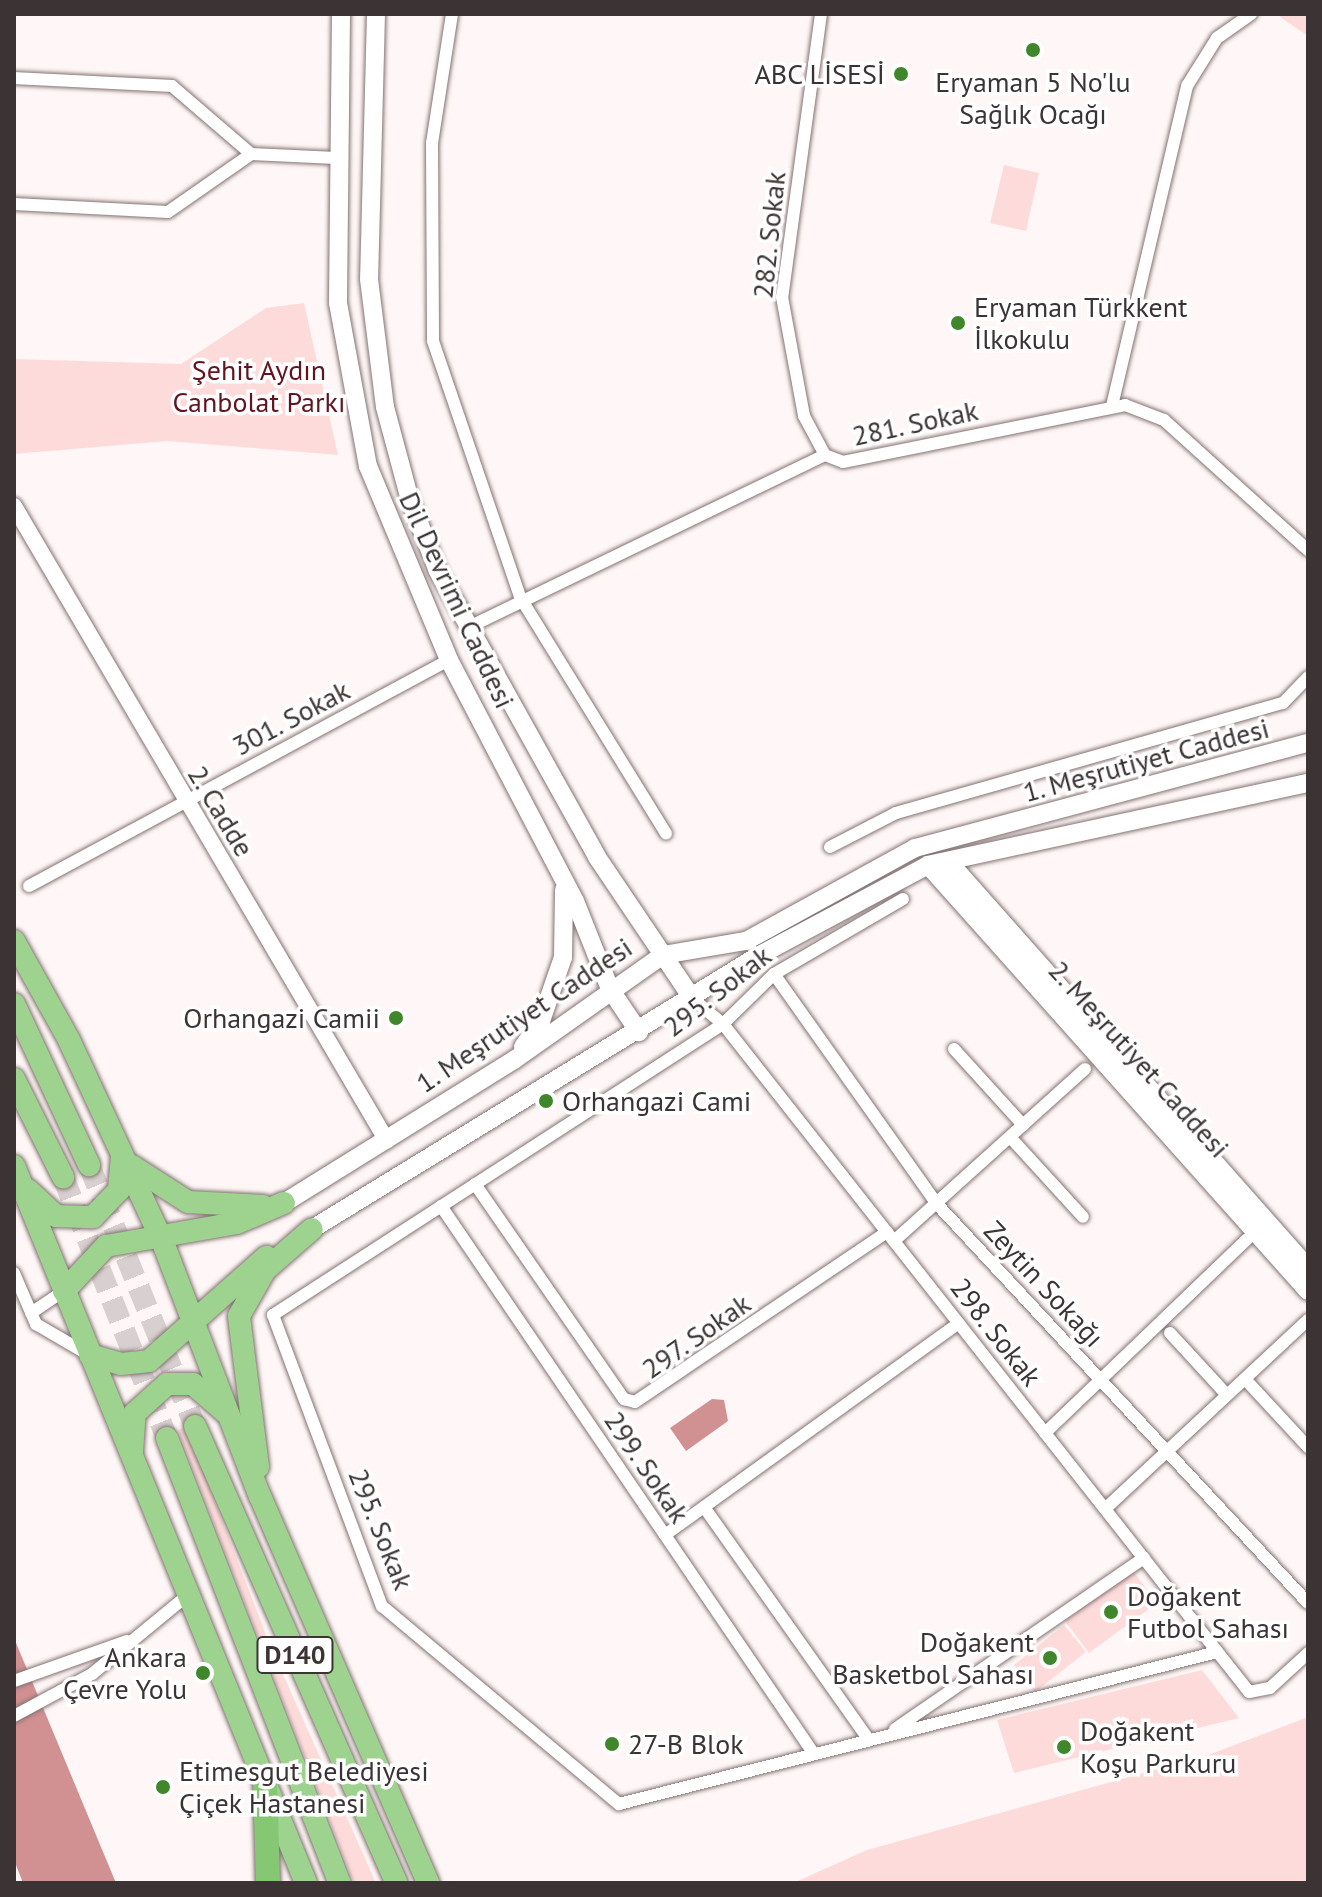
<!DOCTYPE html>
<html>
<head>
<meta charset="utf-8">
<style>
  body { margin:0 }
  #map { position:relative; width:1322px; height:1897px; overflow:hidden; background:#fff7f7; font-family:"PT Sans",sans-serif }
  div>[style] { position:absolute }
  .green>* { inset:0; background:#fedbdb }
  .water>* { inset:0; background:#d19091 }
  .trunk-tunnel>* { height:22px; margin-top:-11px; transform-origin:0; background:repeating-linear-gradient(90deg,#d8d0d0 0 22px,transparent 0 33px) }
  .roads { filter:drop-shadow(0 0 2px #837272) drop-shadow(0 0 2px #837272) }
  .minor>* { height:12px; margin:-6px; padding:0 6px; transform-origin:6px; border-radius:6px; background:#fff }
  .tertiary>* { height:16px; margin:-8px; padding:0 8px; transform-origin:8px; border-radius:8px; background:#fff }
  .secondary>* { height:18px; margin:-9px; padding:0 9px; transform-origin:9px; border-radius:9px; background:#fff }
  .trunk>* { height:22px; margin:-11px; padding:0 11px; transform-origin:11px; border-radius:11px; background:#9ed28f }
  .motorway>* { height:24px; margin:-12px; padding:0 12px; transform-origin:12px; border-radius:12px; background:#85c773 }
  .dots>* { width:22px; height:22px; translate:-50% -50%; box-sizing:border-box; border:4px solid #fff; border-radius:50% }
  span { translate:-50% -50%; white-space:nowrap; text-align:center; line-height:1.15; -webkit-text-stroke:7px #fff; paint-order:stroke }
  .shield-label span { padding:2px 6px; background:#fff; border:2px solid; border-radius:6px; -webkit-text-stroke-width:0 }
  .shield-label { font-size:26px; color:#3c3434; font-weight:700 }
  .poi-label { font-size:28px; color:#3c3434 }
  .right { translate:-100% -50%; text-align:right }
  .left { translate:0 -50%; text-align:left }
  .street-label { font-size:28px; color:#3c3434 }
  .park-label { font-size:28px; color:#621420 }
  .frame { position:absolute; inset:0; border:16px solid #3c3434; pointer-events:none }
</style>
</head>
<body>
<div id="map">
  <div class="green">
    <i style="clip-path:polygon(1308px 14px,1308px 36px,1280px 17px,1281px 14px)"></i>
    <i style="clip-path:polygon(1004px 165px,1039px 173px,1026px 231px,990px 223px)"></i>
    <i style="clip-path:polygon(304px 303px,338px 455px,168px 441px,14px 454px,14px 359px,181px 364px,266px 308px)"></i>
    <i style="clip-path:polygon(186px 1427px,270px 1645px,376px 1883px,354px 1883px,178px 1430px)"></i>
    <i style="clip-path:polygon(1133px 1571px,1157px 1603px,1089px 1653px,1065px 1621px)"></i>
    <i style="clip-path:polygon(1064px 1625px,1086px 1652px,1035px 1692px,1014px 1665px)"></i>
    <i style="clip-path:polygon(1202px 1670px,1239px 1718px,1014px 1773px,997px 1720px)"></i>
    <i style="clip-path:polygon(1308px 1717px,1308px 1883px,793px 1883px,867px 1850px,1208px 1755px)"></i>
  </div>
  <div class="water">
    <i style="clip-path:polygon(712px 1399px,724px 1400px,728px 1421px,686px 1451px,670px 1428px)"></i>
    <i style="clip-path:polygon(14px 1638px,116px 1883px,23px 1883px,14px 1860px)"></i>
  </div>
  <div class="trunk-tunnel">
    <i style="left:89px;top:1165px;width:282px;rotate:67.9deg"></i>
    <i style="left:63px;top:1177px;width:281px;rotate:68.3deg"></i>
  </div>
  <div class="roads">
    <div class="minor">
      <i style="left:452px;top:14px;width:131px;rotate:98.8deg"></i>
      <i style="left:432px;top:143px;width:198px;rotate:89.7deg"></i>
      <i style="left:433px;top:341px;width:270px;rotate:71.2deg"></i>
      <i style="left:520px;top:597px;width:278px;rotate:58.3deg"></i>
      <i style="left:821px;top:14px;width:286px;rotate:97.8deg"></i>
      <i style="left:782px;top:297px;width:121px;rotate:79.5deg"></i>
      <i style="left:804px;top:416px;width:44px;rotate:61.7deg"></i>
      <i style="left:14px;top:78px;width:158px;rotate:2.9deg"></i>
      <i style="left:172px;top:86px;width:104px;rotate:40.7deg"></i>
      <i style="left:251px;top:154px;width:85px;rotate:2.7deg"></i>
      <i style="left:14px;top:204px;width:154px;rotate:3deg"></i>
      <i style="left:168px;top:212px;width:101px;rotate:-34.9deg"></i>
      <i style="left:1112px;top:406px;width:329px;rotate:-76.8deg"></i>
      <i style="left:1187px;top:86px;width:57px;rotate:-58deg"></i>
      <i style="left:1217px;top:38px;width:42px;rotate:-35.2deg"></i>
      <i style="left:469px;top:627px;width:395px;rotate:-25.8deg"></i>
      <i style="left:825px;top:455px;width:19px;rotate:21deg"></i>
      <i style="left:843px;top:462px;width:288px;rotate:-11.4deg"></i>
      <i style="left:1125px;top:405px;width:42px;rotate:21deg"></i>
      <i style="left:1164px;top:420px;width:194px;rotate:42.1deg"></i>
      <i style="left:830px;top:847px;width:74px;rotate:-27.3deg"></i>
      <i style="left:896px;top:813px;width:402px;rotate:-15.9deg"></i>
      <i style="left:1283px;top:703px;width:36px;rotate:-46deg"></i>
      <i style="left:29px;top:886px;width:477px;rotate:-28.3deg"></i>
      <i style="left:903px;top:899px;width:149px;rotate:149.8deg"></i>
      <i style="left:774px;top:974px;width:71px;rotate:135.6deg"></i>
      <i style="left:723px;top:1024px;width:536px;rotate:147.11deg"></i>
      <i style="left:273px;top:1315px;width:311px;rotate:69.5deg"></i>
      <i style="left:382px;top:1606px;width:309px;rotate:39.9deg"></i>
      <i style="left:619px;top:1804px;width:617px;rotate:-14.26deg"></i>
      <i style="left:774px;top:974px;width:281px;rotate:54.7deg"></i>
      <i style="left:936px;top:1203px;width:546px;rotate:47.08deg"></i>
      <i style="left:692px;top:998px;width:40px;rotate:40deg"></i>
      <i style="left:723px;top:1024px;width:850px;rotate:51.78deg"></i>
      <i style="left:1249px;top:1692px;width:21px;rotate:-11deg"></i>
      <i style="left:1270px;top:1688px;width:52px;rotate:-42.6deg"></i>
      <i style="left:954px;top:1049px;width:103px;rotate:47.8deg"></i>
      <i style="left:1010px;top:1137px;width:108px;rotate:47.6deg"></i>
      <i style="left:475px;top:1184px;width:262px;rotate:55.3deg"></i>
      <i style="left:624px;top:1399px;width:11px;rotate:15deg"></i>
      <i style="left:635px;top:1402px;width:304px;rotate:-34deg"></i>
      <i style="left:441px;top:1206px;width:663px;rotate:55.76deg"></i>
      <i style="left:894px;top:1241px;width:257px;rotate:-42deg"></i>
      <i style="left:14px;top:1273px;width:56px;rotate:66.7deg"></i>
      <i style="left:36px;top:1324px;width:61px;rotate:30.3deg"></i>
      <i style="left:31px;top:1313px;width:40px;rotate:-34deg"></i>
      <i style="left:1170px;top:1333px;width:84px;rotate:47.4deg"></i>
      <i style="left:1245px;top:1379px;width:93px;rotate:47.2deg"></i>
      <i style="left:1045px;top:1433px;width:280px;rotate:-43.8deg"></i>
      <i style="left:704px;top:1507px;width:286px;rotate:54.7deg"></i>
      <i style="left:1105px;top:1509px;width:277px;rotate:-43deg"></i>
      <i style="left:665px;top:1535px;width:362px;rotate:-35.8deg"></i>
      <i style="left:14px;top:1681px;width:120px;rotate:-19.5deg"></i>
      <i style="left:14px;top:1716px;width:89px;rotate:-28.3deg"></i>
      <i style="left:92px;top:1674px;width:124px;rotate:-39.5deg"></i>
      <i style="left:895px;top:1729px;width:302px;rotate:-34.5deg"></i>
    </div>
    <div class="tertiary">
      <i style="left:14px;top:506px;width:736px;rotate:59.57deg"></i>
    </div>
    <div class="secondary">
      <i style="left:341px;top:14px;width:289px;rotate:90.6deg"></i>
      <i style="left:338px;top:303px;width:166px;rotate:79.6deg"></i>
      <i style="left:368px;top:466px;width:210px;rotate:67.3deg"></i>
      <i style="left:449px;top:660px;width:272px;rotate:62.4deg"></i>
      <i style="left:575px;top:901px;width:95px;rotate:68.3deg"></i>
      <i style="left:610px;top:989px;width:52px;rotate:56deg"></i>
      <i style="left:376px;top:14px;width:265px;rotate:91.5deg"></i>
      <i style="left:369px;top:279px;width:129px;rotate:82.9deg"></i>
      <i style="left:385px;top:407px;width:96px;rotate:75deg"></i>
      <i style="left:410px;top:500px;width:76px;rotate:68.5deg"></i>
      <i style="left:438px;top:571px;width:327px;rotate:60.9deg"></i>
      <i style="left:597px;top:857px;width:170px;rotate:56deg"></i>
      <i style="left:948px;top:861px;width:543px;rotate:48.51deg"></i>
      <i style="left:928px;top:865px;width:571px;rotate:48.27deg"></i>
      <i style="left:523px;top:1047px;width:32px;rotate:-55deg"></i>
      <i style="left:541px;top:1021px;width:68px;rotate:-71deg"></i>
      <i style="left:563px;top:957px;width:67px;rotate:-89.1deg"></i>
      <i style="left:284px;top:1203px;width:271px;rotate:-31.9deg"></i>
      <i style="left:514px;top:1060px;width:182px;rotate:-35.2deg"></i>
      <i style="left:663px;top:955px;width:84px;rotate:-9.6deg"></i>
      <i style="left:746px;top:941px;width:193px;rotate:-28.8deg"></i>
      <i style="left:915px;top:848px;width:407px;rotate:-15deg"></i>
      <i style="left:312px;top:1229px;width:521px;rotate:-31.49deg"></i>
      <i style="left:756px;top:957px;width:195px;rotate:-28.1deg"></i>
      <i style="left:928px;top:865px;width:389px;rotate:-12.2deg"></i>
    </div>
    <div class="trunk">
      <i style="left:14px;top:941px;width:113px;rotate:60.9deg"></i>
      <i style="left:69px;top:1040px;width:221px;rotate:65.1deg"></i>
      <i style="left:162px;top:1240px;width:274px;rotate:69.1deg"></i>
      <i style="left:260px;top:1496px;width:422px;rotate:66.5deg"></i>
      <i style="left:14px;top:1004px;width:178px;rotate:65deg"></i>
      <i style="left:14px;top:1079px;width:110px;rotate:63.4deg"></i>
      <i style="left:14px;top:1166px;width:774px;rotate:67.84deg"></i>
      <i style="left:132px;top:1166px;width:67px;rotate:32.7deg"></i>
      <i style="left:188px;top:1202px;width:75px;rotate:3.1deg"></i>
      <i style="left:28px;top:1190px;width:38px;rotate:43deg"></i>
      <i style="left:56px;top:1216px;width:37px;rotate:2deg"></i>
      <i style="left:93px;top:1217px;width:37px;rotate:-46deg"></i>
      <i style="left:119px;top:1190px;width:34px;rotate:-85deg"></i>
      <i style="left:64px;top:1291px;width:62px;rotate:-47deg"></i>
      <i style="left:106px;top:1246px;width:133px;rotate:-10deg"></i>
      <i style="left:237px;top:1223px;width:51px;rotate:-23.1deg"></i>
      <i style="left:90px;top:1355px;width:32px;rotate:16deg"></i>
      <i style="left:121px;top:1364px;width:28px;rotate:-6deg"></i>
      <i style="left:149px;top:1361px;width:157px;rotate:-41.6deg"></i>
      <i style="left:195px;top:1426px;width:500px;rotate:66.2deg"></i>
      <i style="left:167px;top:1438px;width:477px;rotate:68.8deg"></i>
      <i style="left:132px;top:1452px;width:39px;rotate:-86deg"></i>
      <i style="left:135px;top:1413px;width:43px;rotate:-42.2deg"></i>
      <i style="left:167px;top:1384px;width:26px"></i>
      <i style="left:193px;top:1384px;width:43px;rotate:41.2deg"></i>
      <i style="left:258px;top:1467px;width:152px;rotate:-97.2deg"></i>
      <i style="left:239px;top:1316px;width:53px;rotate:-60.5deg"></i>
      <i style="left:265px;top:1270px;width:62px;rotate:-41.1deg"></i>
    </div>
    <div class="motorway">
      <i style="left:265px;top:1781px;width:102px;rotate:88.3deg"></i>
    </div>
  </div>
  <div class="dots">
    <i style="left:1033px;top:50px;background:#40862b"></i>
    <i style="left:901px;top:74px;background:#40862b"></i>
    <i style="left:958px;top:323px;background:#40862b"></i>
    <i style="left:396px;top:1018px;background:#40862b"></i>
    <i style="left:546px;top:1101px;background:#40862b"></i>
    <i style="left:1111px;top:1612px;background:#40862b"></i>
    <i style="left:1050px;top:1658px;background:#40862b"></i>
    <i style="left:203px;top:1673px;background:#40862b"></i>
    <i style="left:612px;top:1744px;background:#40862b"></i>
    <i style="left:1064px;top:1747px;background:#40862b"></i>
    <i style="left:163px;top:1787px;background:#40862b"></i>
  </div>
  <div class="shield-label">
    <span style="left:295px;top:1655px">D140</span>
  </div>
  <div class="poi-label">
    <span class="right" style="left:885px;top:74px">ABC LİSESİ</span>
    <span style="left:1033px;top:98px">Eryaman 5 No'lu<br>Sağlık Ocağı</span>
    <span class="left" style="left:974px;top:323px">Eryaman Türkkent<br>İlkokulu</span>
    <span class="right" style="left:380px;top:1018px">Orhangazi Camii</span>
    <span class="left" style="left:562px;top:1101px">Orhangazi Cami</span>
    <span class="left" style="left:1127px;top:1612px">Doğakent<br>Futbol Sahası</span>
    <span class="right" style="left:1034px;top:1658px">Doğakent<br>Basketbol Sahası</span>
    <span class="right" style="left:187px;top:1673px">Ankara<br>Çevre Yolu</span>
    <span class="left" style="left:1080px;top:1747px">Doğakent<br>Koşu Parkuru</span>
    <span class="left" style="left:628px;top:1744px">27-B Blok</span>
    <span class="left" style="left:179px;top:1787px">Etimesgut Belediyesi<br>Çiçek Hastanesi</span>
  </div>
  <div class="street-label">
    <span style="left:769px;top:235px;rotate:-84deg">282. Sokak</span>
    <span style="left:915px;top:423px;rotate:-12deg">281. Sokak</span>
    <span style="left:457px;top:600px;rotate:65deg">Dil Devrimi Caddesi</span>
    <span style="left:291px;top:718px;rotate:-28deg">301. Sokak</span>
    <span style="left:1146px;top:760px;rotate:-15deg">1. Meşrutiyet Caddesi</span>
    <span style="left:221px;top:811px;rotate:59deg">2. Cadde</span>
    <span style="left:717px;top:991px;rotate:-38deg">295. Sokak</span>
    <span style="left:524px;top:1015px;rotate:-34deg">1. Meşrutiyet Caddesi</span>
    <span style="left:1139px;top:1059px;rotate:48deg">2. Meşrutiyet Caddesi</span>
    <span style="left:1044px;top:1284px;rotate:47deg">Zeytin Sokağı</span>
    <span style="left:996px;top:1332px;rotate:52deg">298. Sokak</span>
    <span style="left:696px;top:1336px;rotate:-35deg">297. Sokak</span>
    <span style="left:647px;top:1467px;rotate:56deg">299. Sokak</span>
    <span style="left:381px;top:1529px;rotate:68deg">295. Sokak</span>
  </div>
  <div class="park-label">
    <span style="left:259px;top:386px">Şehit Aydın<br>Canbolat Parkı</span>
  </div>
  <div class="frame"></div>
</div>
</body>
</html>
